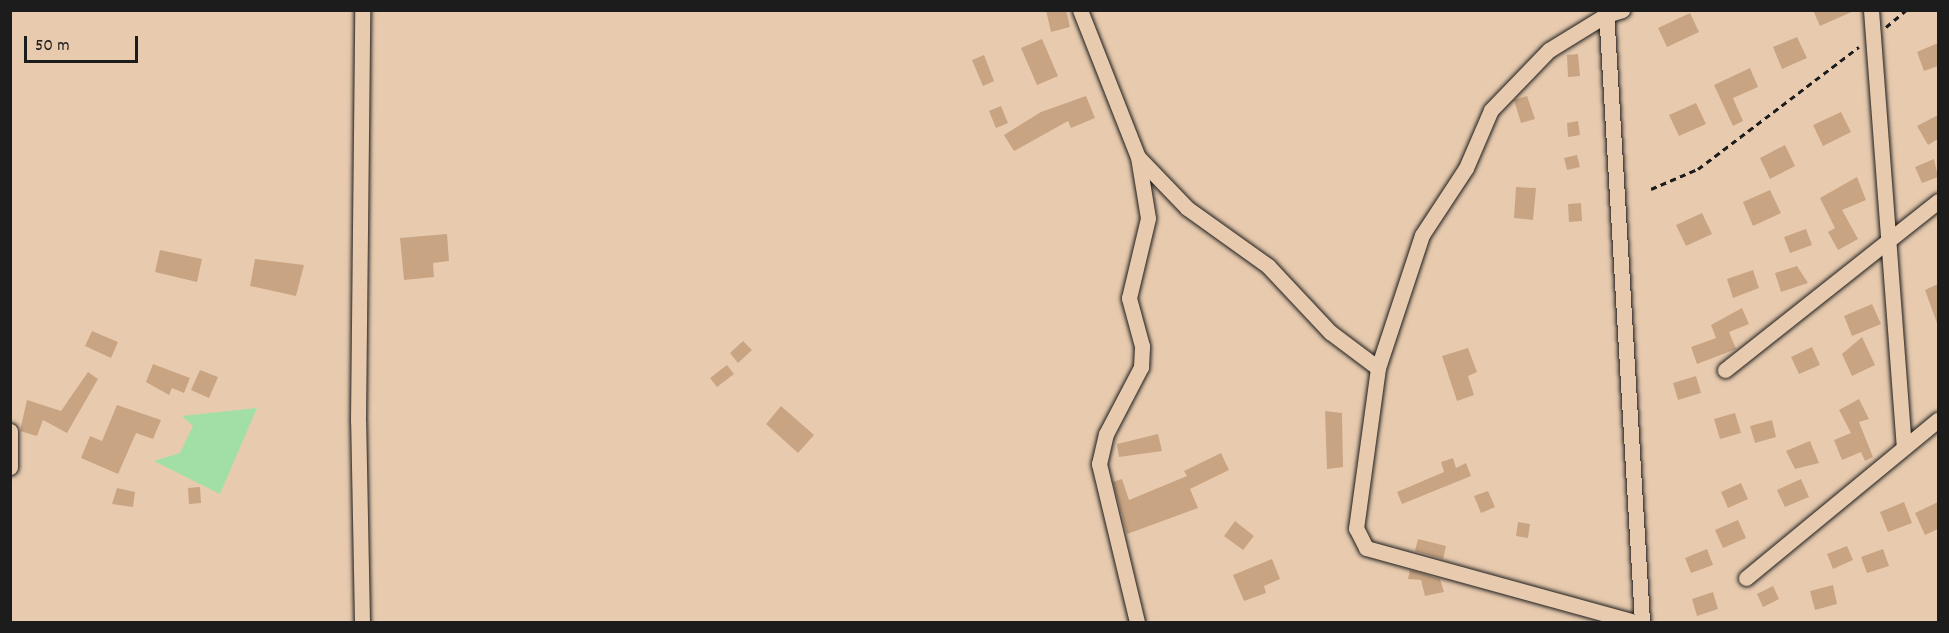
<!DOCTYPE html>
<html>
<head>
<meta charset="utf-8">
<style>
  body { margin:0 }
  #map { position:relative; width:1949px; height:633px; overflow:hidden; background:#e8cbaf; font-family:Dekko,sans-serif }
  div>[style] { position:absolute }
  .green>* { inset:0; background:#a2dfa6 }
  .building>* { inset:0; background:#c8a482 }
  .path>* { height:3px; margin-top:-1.5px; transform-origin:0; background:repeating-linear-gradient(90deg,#1c1c1c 0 6px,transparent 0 10.5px) }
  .roads { filter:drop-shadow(0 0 2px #1c1c1c) drop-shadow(0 0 2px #1c1c1c) }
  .minor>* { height:15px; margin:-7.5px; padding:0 7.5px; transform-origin:7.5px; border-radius:7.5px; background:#e8cbaf }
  span { translate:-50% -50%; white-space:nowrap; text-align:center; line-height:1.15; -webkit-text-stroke:4.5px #e8cbaf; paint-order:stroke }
  .frame { position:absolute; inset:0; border:12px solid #1c1c1c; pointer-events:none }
  .scale { position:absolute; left:24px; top:36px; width:114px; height:27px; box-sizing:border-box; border:3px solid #1c1c1c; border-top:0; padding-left:8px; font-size:18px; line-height:21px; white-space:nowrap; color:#1c1c1c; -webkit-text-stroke:4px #e8cbaf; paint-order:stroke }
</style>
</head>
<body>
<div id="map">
  <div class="green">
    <i style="clip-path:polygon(257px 408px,220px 494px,154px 461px,180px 453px,193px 426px,182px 416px)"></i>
  </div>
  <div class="building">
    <i style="clip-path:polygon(1046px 10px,1066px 10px,1070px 27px,1051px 32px)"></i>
    <i style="clip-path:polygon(1813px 10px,1856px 10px,1820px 26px)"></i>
    <i style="clip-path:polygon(1690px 13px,1699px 32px,1667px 47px,1658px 28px)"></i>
    <i style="clip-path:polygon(1797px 37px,1807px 58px,1782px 69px,1773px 47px)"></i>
    <i style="clip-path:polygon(1042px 39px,1058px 76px,1037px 85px,1021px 48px)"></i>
    <i style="clip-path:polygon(1938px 43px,1938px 66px,1924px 71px,1917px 52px)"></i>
    <i style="clip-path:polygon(1578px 54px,1580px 76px,1568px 77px,1567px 55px)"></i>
    <i style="clip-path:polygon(984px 55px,994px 81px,983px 86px,972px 60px)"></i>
    <i style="clip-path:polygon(1750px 68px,1758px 87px,1733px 98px,1743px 121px,1733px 126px,1714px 85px)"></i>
    <i style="clip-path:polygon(1086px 96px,1095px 118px,1071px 128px,1068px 121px,1014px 151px,1004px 135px,1041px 112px)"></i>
    <i style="clip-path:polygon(1527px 96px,1535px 119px,1521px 123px,1514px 100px)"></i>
    <i style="clip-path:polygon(1696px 103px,1706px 124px,1679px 136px,1669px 115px)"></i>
    <i style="clip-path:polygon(1001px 106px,1008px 123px,996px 128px,989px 111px)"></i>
    <i style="clip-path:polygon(1841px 112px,1851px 132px,1823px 146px,1813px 125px)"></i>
    <i style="clip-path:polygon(1938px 115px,1938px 139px,1928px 145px,1917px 126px)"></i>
    <i style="clip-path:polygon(1578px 121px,1580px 135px,1568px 137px,1567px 123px)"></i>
    <i style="clip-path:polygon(1785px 145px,1795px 166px,1770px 179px,1760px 158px)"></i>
    <i style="clip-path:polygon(1577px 155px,1580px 167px,1567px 170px,1564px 158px)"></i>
    <i style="clip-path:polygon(1934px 159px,1938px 177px,1922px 183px,1915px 167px)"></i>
    <i style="clip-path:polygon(1857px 177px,1866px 200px,1842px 210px,1858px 239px,1838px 250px,1828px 232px,1835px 228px,1820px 198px)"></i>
    <i style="clip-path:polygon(1516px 187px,1536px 188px,1533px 220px,1514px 218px)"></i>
    <i style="clip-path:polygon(1770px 190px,1781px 213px,1753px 226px,1743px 202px)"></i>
    <i style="clip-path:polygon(1581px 203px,1582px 221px,1569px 222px,1568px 204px)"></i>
    <i style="clip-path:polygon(1702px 213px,1712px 234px,1686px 246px,1676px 225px)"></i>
    <i style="clip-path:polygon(1806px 229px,1812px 245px,1790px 253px,1784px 237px)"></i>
    <i style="clip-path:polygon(447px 234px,449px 261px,433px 263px,434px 277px,404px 280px,400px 238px)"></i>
    <i style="clip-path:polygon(160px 250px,202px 259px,197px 282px,155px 272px)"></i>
    <i style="clip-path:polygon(255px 259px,304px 265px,296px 296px,250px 286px)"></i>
    <i style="clip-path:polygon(1797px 266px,1808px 283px,1781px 292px,1775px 273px)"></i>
    <i style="clip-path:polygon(1753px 270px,1759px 288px,1733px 298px,1727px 279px)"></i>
    <i style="clip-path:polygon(1938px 284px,1938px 323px,1937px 323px,1925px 290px)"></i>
    <i style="clip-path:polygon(1872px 304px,1881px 324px,1852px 336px,1844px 316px)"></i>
    <i style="clip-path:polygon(1742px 308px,1749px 324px,1729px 332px,1736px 349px,1697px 364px,1691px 347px,1716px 338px,1711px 325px)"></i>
    <i style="clip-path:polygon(92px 331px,118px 342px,111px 358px,85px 346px)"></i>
    <i style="clip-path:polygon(1862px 337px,1875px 365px,1852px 376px,1842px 354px)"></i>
    <i style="clip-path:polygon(743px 341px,752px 350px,738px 363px,730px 353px)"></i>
    <i style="clip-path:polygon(1812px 347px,1820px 365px,1799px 374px,1791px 357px)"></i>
    <i style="clip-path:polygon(1468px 348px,1477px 372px,1468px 376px,1474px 395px,1457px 401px,1442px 356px)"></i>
    <i style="clip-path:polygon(153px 364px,190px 378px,184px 393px,172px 388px,169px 395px,146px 382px)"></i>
    <i style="clip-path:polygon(727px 365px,734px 374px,717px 387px,710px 378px)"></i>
    <i style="clip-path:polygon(200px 370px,218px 377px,209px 398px,191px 390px)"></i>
    <i style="clip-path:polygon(88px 372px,98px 379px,67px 433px,43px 420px,37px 436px,20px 431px,27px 400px,61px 411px)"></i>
    <i style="clip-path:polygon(1696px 376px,1701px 393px,1678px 400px,1673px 383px)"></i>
    <i style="clip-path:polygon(1859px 399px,1869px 419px,1859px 422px,1873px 457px,1865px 461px,1861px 452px,1842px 460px,1834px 440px,1851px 433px,1839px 410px)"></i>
    <i style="clip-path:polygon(117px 405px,161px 420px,153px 439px,136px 433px,118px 474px,81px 458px,90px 436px,102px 441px)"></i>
    <i style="clip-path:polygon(781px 406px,814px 435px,798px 453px,766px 424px)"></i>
    <i style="clip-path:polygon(1325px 411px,1342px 413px,1343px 467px,1327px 469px)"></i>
    <i style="clip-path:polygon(1735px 413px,1741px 433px,1720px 439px,1714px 419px)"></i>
    <i style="clip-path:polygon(1772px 420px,1776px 437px,1755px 443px,1750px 426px)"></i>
    <i style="clip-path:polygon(1158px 434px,1162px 451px,1119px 457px,1117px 444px)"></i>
    <i style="clip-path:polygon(1810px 441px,1819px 463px,1795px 469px,1786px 451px)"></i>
    <i style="clip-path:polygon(1221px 453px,1229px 470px,1190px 489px,1198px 508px,1127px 534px,1113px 482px,1122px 479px,1129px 500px,1187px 476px,1184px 471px)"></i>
    <i style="clip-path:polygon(1453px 458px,1456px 468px,1466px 463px,1471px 476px,1402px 504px,1397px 492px,1444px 472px,1441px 462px)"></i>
    <i style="clip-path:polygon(1801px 479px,1809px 497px,1785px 507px,1777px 490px)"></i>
    <i style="clip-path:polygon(1741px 483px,1748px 499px,1728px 508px,1721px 492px)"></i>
    <i style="clip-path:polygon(200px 487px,201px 503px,189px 504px,188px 488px)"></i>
    <i style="clip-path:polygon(117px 488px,135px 492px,133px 507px,112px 504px)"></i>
    <i style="clip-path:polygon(1488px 491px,1495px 507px,1481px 513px,1474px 496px)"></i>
    <i style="clip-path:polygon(1904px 502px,1912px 523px,1888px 532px,1880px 512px)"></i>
    <i style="clip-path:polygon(1938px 502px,1938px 529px,1925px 535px,1915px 513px)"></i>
    <i style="clip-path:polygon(1738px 520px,1746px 538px,1723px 548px,1715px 530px)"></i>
    <i style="clip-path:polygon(1235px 521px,1254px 536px,1243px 550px,1224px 536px)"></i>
    <i style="clip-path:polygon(1518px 522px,1530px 524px,1528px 538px,1516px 536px)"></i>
    <i style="clip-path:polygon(1418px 539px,1446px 546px,1443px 559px,1415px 551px)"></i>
    <i style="clip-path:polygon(1847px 546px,1853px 560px,1833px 569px,1827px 554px)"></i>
    <i style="clip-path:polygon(1707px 549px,1713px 565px,1691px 573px,1685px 558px)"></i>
    <i style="clip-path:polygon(1883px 549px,1889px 566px,1867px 573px,1861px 557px)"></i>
    <i style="clip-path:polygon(1272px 559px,1280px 579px,1264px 586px,1266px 593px,1244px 601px,1233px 575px)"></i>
    <i style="clip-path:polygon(1410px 570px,1440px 579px,1444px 592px,1425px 596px,1421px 580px,1408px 579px)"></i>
    <i style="clip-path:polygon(1833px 585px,1837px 604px,1815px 610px,1810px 591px)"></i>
    <i style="clip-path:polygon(1773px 586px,1779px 599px,1763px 607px,1757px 594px)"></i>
    <i style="clip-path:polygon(1713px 592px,1718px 609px,1697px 616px,1692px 599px)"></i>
  </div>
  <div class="path">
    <i style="left:1886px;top:27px;width:26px;rotate:-40deg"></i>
    <i style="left:1651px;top:189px;width:51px;rotate:-23.1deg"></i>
    <i style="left:1698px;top:169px;width:202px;rotate:-37.2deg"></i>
  </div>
  <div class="roads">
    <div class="minor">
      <i style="left:1080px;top:10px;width:158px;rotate:68.5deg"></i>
      <i style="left:1138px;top:157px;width:71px;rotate:46.1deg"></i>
      <i style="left:1187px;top:208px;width:100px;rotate:35.6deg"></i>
      <i style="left:1268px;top:266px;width:91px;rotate:46.8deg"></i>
      <i style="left:1330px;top:332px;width:60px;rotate:36.9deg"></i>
      <i style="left:1378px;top:368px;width:162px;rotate:97.8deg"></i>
      <i style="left:1356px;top:528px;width:22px;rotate:63deg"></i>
      <i style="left:1366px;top:548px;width:279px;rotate:15.4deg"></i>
      <i style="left:1606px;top:10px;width:613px;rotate:86.63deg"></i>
      <i style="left:1871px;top:10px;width:438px;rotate:85.7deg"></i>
      <i style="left:1378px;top:368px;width:140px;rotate:-71.7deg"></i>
      <i style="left:1422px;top:235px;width:80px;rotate:-56.7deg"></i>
      <i style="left:1466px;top:168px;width:63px;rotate:-66.7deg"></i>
      <i style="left:1491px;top:110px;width:83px;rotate:-46deg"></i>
      <i style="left:1549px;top:50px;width:67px;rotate:-31.6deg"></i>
      <i style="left:1606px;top:15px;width:17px;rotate:-17deg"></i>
      <i style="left:1725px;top:370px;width:272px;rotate:-38.4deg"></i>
      <i style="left:10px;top:431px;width:36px;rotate:90deg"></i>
      <i style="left:1746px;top:578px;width:249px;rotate:-39.5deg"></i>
      <i style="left:362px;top:622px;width:201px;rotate:-91.1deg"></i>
      <i style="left:358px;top:421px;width:411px;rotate:-89.4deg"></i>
      <i style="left:1137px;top:622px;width:163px;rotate:-103.5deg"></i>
      <i style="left:1099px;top:464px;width:31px;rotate:-77deg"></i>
      <i style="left:1106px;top:434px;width:76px;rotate:-62.4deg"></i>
      <i style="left:1141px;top:367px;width:21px;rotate:-87deg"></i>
      <i style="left:1142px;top:346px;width:50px;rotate:-105.2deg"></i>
      <i style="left:1129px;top:298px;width:82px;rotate:-76.6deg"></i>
      <i style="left:1148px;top:218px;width:62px;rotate:-99.3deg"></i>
    </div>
  </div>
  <div class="frame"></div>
  <div class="scale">50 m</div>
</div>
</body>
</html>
